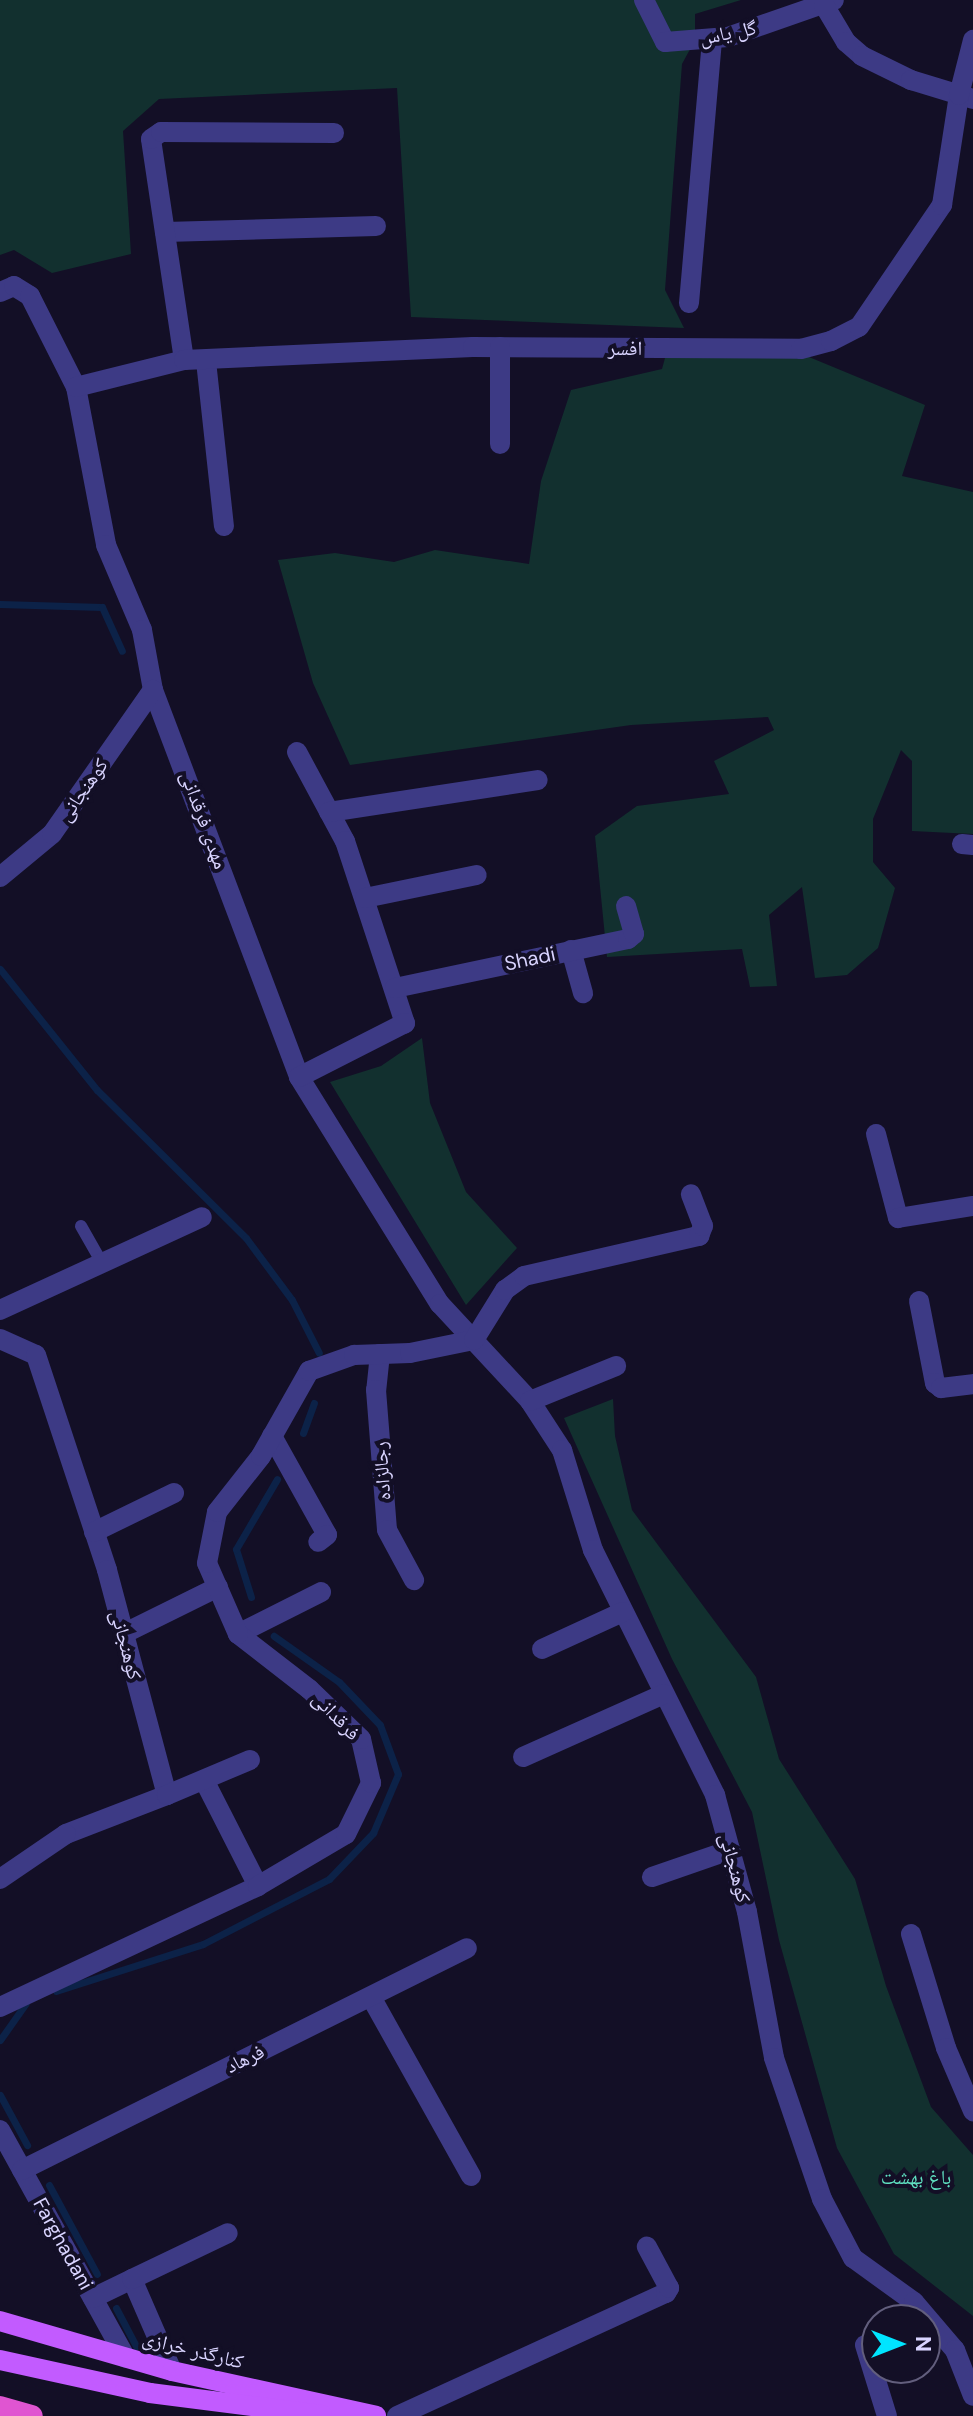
<!DOCTYPE html>
<html>
<head>
<meta charset="utf-8">
<style>
  body { margin:0 }
  #map { position:relative; width:973px; height:2416px; overflow:hidden; background:#130f26; font-family:"DM Sans","Noto Naskh Arabic",sans-serif }
  div>[style] { position:absolute }
  .green>* { inset:0; background:#12302f }
  .stream>* { height:7px; margin:-3.5px; padding:0 3.5px; transform-origin:3.5px; border-radius:3.5px; background:#0c2248 }
  .service>* { height:12px; margin:-6px; padding:0 6px; transform-origin:6px; border-radius:6px; background:#3d3a85 }
  .minor>* { height:20px; margin:-10px; padding:0 10px; transform-origin:10px; border-radius:10px; background:#3d3a85 }
  .primary>* { height:20px; margin:-10px; padding:0 10px; transform-origin:10px; border-radius:10px; background:#c25bff }
  .trunk>* { height:22px; margin:-11px; padding:0 11px; transform-origin:11px; border-radius:11px; background:#e055d1 }
  span { translate:-50% -50%; white-space:nowrap; text-align:center; line-height:1.15; -webkit-text-stroke:8px #130f26; paint-order:stroke }
  .street-label { font-size:20px; color:#d9d4ff }
  .park-label { font-size:20px; color:#5fe0c0 }
  .north { position:absolute; left:861px; top:2304px; width:80px; height:80px; box-sizing:border-box; background:#130f26; border:2px solid #625e7d; border-radius:50%; rotate:90deg; font-size:22px; font-weight:700; line-height:32px; text-align:center; color:#d9d4ff }
  .north::after { content:''; display:block; margin:auto; width:28px; height:36px; background:#00e5ff; clip-path:polygon(50% 0,100% 100%,50% 72%,0 100%) }
</style>
</head>
<body>
<div id="map">
  <div class="green">
    <i style="clip-path:polygon(0 0,741px 0,695px 14px,695px 40px,682px 64px,665px 290px,684px 328px,411px 317px,397px 88px,159px 99px,123px 131px,131px 254px,52px 273px,14px 250px,0 255px)"></i>
    <i style="clip-path:polygon(809px 357px,925px 405px,902px 476px,973px 492px,973px 834px,912px 831px,912px 761px,901px 750px,873px 819px,873px 862px,895px 888px,878px 948px,847px 975px,815px 978px,802px 887px,769px 915px,777px 986px,750px 987px,742px 949px,607px 957px,595px 836px,637px 806px,729px 794px,714px 761px,774px 730px,768px 717px,631px 725px,350px 765px,313px 683px,278px 560px,335px 553px,394px 562px,435px 550px,529px 564px,541px 481px,571px 390px,662px 369px,665px 358px)"></i>
    <i style="clip-path:polygon(422px 1038px,430px 1103px,466px 1192px,517px 1248px,466px 1305px,330px 1082px,381px 1066px)"></i>
    <i style="clip-path:polygon(613px 1399px,615px 1436px,632px 1510px,756px 1677px,779px 1759px,855px 1879px,886px 1986px,931px 2107px,973px 2155px,973px 2316px,894px 2254px,837px 2148px,779px 1940px,752px 1812px,672px 1659px,564px 1418px)"></i>
  </div>
  <div class="stream">
    <i style="left:0;top:604px;width:102px;rotate:1.7deg"></i>
    <i style="left:102px;top:607px;width:48px;rotate:65.6deg"></i>
    <i style="left:0;top:969px;width:155px;rotate:51.3deg"></i>
    <i style="left:97px;top:1090px;width:210px;rotate:44.8deg"></i>
    <i style="left:246px;top:1238px;width:77px;rotate:53.4deg"></i>
    <i style="left:292px;top:1300px;width:59px;rotate:63deg"></i>
    <i style="left:303px;top:1433px;width:32px;rotate:-70deg"></i>
    <i style="left:251px;top:1597px;width:50px;rotate:-107.4deg"></i>
    <i style="left:236px;top:1549px;width:81px;rotate:-59.6deg"></i>
    <i style="left:56px;top:1991px;width:154px;rotate:-17.7deg"></i>
    <i style="left:203px;top:1944px;width:142px;rotate:-27.3deg"></i>
    <i style="left:329px;top:1879px;width:64px;rotate:-46.3deg"></i>
    <i style="left:373px;top:1833px;width:64px;rotate:-67deg"></i>
    <i style="left:398px;top:1774px;width:52px;rotate:-110.2deg"></i>
    <i style="left:380px;top:1725px;width:59px;rotate:-133.6deg"></i>
    <i style="left:339px;top:1682px;width:80px;rotate:-144.7deg"></i>
    <i style="left:0;top:2040px;width:45px;rotate:-54.9deg"></i>
    <i style="left:0;top:2095px;width:57px;rotate:61.6deg"></i>
    <i style="left:49px;top:2185px;width:101px;rotate:61.7deg"></i>
    <i style="left:116px;top:2308px;width:43px;rotate:62.2deg"></i>
  </div>
  <div class="service">
    <i style="left:81px;top:1226px;width:43px;rotate:60.4deg"></i>
  </div>
  <div class="minor">
    <i style="left:644px;top:0;width:47px;rotate:63.4deg"></i>
    <i style="left:665px;top:42px;width:63px;rotate:-4.5deg"></i>
    <i style="left:728px;top:37px;width:112px;rotate:-19.2deg"></i>
    <i style="left:824px;top:5px;width:43px;rotate:59.3deg"></i>
    <i style="left:846px;top:42px;width:21px;rotate:41deg"></i>
    <i style="left:862px;top:56px;width:55px;rotate:26.1deg"></i>
    <i style="left:911px;top:80px;width:65px;rotate:17deg"></i>
    <i style="left:165px;top:232px;width:211px;rotate:-1.6deg"></i>
    <i style="left:0;top:292px;width:15px;rotate:-23deg"></i>
    <i style="left:14px;top:286px;width:19px;rotate:32deg"></i>
    <i style="left:30px;top:296px;width:102px;rotate:63.2deg"></i>
    <i style="left:76px;top:387px;width:161px;rotate:79.2deg"></i>
    <i style="left:106px;top:545px;width:92px;rotate:67deg"></i>
    <i style="left:142px;top:630px;width:61px;rotate:79.6deg"></i>
    <i style="left:153px;top:690px;width:414px;rotate:69.3deg"></i>
    <i style="left:299px;top:1077px;width:267px;rotate:58.2deg"></i>
    <i style="left:440px;top:1304px;width:132px;rotate:47.1deg"></i>
    <i style="left:530px;top:1401px;width:59px;rotate:56.9deg"></i>
    <i style="left:562px;top:1450px;width:105px;rotate:72.8deg"></i>
    <i style="left:593px;top:1550px;width:274px;rotate:63.5deg"></i>
    <i style="left:715px;top:1795px;width:121px;rotate:74.7deg"></i>
    <i style="left:747px;top:1912px;width:148px;rotate:79.5deg"></i>
    <i style="left:774px;top:2058px;width:149px;rotate:71.2deg"></i>
    <i style="left:822px;top:2199px;width:67px;rotate:62.3deg"></i>
    <i style="left:853px;top:2258px;width:75px;rotate:35.8deg"></i>
    <i style="left:914px;top:2302px;width:63px;rotate:49.5deg"></i>
    <i style="left:955px;top:2350px;width:49px;rotate:68.6deg"></i>
    <i style="left:689px;top:303px;width:265px;rotate:-85deg"></i>
    <i style="left:184px;top:360px;width:223px;rotate:-98.5deg"></i>
    <i style="left:151px;top:139px;width:12px;rotate:-35deg"></i>
    <i style="left:161px;top:132px;width:173px;rotate:0.3deg"></i>
    <i style="left:206px;top:361px;width:166px;rotate:83.8deg"></i>
    <i style="left:76px;top:387px;width:111px;rotate:-14deg"></i>
    <i style="left:184px;top:360px;width:289px;rotate:-2.6deg"></i>
    <i style="left:473px;top:347px;width:328px;rotate:0.3deg"></i>
    <i style="left:801px;top:349px;width:31px;rotate:-15deg"></i>
    <i style="left:831px;top:341px;width:31px;rotate:-27deg"></i>
    <i style="left:859px;top:327px;width:148px;rotate:-55.8deg"></i>
    <i style="left:942px;top:205px;width:111px;rotate:-81.2deg"></i>
    <i style="left:959px;top:95px;width:57px;rotate:-75.7deg"></i>
    <i style="left:500px;top:444px;width:97px;rotate:-90deg"></i>
    <i style="left:297px;top:752px;width:101px;rotate:61.7deg"></i>
    <i style="left:345px;top:841px;width:192px;rotate:71.8deg"></i>
    <i style="left:405px;top:1023px;width:119px;rotate:153deg"></i>
    <i style="left:329px;top:812px;width:211px;rotate:-8.7deg"></i>
    <i style="left:962px;top:844px;width:11px;rotate:5deg"></i>
    <i style="left:0;top:877px;width:67px;rotate:-39.6deg"></i>
    <i style="left:52px;top:834px;width:176px;rotate:-55deg"></i>
    <i style="left:365px;top:898px;width:114px;rotate:-11.6deg"></i>
    <i style="left:571px;top:950px;width:45px;rotate:74.4deg"></i>
    <i style="left:395px;top:988px;width:238px;rotate:-11.9deg"></i>
    <i style="left:628px;top:939px;width:8px;rotate:-40deg"></i>
    <i style="left:634px;top:934px;width:29px;rotate:-106deg"></i>
    <i style="left:876px;top:1134px;width:87px;rotate:75.3deg"></i>
    <i style="left:898px;top:1218px;width:76px;rotate:-9.1deg"></i>
    <i style="left:919px;top:1301px;width:84px;rotate:79deg"></i>
    <i style="left:935px;top:1383px;width:8px;rotate:40deg"></i>
    <i style="left:941px;top:1388px;width:32px;rotate:-7deg"></i>
    <i style="left:0;top:1310px;width:222px;rotate:-24.7deg"></i>
    <i style="left:0;top:1339px;width:39px;rotate:24deg"></i>
    <i style="left:36px;top:1355px;width:226px;rotate:71.7deg"></i>
    <i style="left:107px;top:1570px;width:233px;rotate:75.1deg"></i>
    <i style="left:167px;top:1795px;width:108px;rotate:158.9deg"></i>
    <i style="left:66px;top:1834px;width:80px;rotate:145.7deg"></i>
    <i style="left:380px;top:1354px;width:36px;rotate:96deg"></i>
    <i style="left:376px;top:1390px;width:140px;rotate:85.5deg"></i>
    <i style="left:387px;top:1530px;width:57px;rotate:61.6deg"></i>
    <i style="left:530px;top:1401px;width:93px;rotate:-22.1deg"></i>
    <i style="left:272px;top:1436px;width:113px;rotate:60.9deg"></i>
    <i style="left:327px;top:1535px;width:11px;rotate:142deg"></i>
    <i style="left:94px;top:1532px;width:89px;rotate:-26deg"></i>
    <i style="left:123px;top:1634px;width:106px;rotate:-26.3deg"></i>
    <i style="left:238px;top:1634px;width:93px;rotate:-26.8deg"></i>
    <i style="left:542px;top:1649px;width:89px;rotate:-24.6deg"></i>
    <i style="left:523px;top:1757px;width:154px;rotate:-24.1deg"></i>
    <i style="left:204px;top:1780px;width:119px;rotate:63deg"></i>
    <i style="left:167px;top:1795px;width:90px;rotate:-22.9deg"></i>
    <i style="left:652px;top:1877px;width:83px;rotate:-19.1deg"></i>
    <i style="left:911px;top:1934px;width:119px;rotate:72.9deg"></i>
    <i style="left:946px;top:2048px;width:69px;rotate:66.8deg"></i>
    <i style="left:371px;top:1997px;width:205px;rotate:60.8deg"></i>
    <i style="left:0;top:2007px;width:285px;rotate:-25.1deg"></i>
    <i style="left:258px;top:1886px;width:102px;rotate:-30.6deg"></i>
    <i style="left:346px;top:1834px;width:57px;rotate:-63.9deg"></i>
    <i style="left:371px;top:1783px;width:45px;rotate:-102.8deg"></i>
    <i style="left:361px;top:1739px;width:72px;rotate:-136.1deg"></i>
    <i style="left:309px;top:1689px;width:90px;rotate:-142.2deg"></i>
    <i style="left:238px;top:1634px;width:77px;rotate:-113.6deg"></i>
    <i style="left:207px;top:1563px;width:52px;rotate:-78.9deg"></i>
    <i style="left:217px;top:1512px;width:71px;rotate:-51.8deg"></i>
    <i style="left:261px;top:1456px;width:98px;rotate:-60.5deg"></i>
    <i style="left:309px;top:1371px;width:48px;rotate:-19.6deg"></i>
    <i style="left:354px;top:1355px;width:56px;rotate:-2deg"></i>
    <i style="left:410px;top:1353px;width:65px;rotate:-11.5deg"></i>
    <i style="left:474px;top:1340px;width:59px;rotate:-58.2deg"></i>
    <i style="left:505px;top:1290px;width:24px;rotate:-36deg"></i>
    <i style="left:524px;top:1276px;width:180px;rotate:-12.9deg"></i>
    <i style="left:699px;top:1236px;width:11px;rotate:-68deg"></i>
    <i style="left:703px;top:1226px;width:34px;rotate:-111deg"></i>
    <i style="left:0;top:2130px;width:260px;rotate:61.1deg"></i>
    <i style="left:22px;top:2170px;width:497px;rotate:-26.5deg"></i>
    <i style="left:93px;top:2298px;width:43px;rotate:-26deg"></i>
    <i style="left:865px;top:2345px;width:74px;rotate:72.8deg"></i>
    <i style="left:172px;top:2371px;width:100px;rotate:-113.5deg"></i>
    <i style="left:132px;top:2279px;width:106px;rotate:-25.6deg"></i>
    <i style="left:397px;top:2416px;width:296px;rotate:-24.6deg"></i>
    <i style="left:666px;top:2293px;width:6px;rotate:-59deg"></i>
    <i style="left:669px;top:2288px;width:47px;rotate:-118.2deg"></i>
  </div>
  <div class="primary">
    <i style="left:0;top:2321px;width:179px;rotate:16.2deg"></i>
    <i style="left:172px;top:2371px;width:209px;rotate:12.4deg"></i>
    <i style="left:0;top:2360px;width:154px;rotate:12.4deg"></i>
    <i style="left:150px;top:2393px;width:173px;rotate:7.3deg"></i>
  </div>
  <div class="trunk">
    <i style="left:0;top:2407px;width:33px;rotate:16deg"></i>
  </div>
  <div class="street-label">
    <span style="left:728px;top:33px;rotate:-11deg">گل یاس</span>
    <span style="left:625px;top:348px">افسر</span>
    <span style="left:83px;top:790px;rotate:-55deg">کوهنجانی</span>
    <span style="left:204px;top:820px;rotate:70deg">مهدی فرقدانی</span>
    <span style="left:530px;top:959px;rotate:-12deg">Shadi</span>
    <span style="left:382px;top:1471px;rotate:-94deg">رجالزاده</span>
    <span style="left:126px;top:1645px;rotate:75deg">کوهنجانی</span>
    <span style="left:336px;top:1716px;rotate:46deg">فرقدانی</span>
    <span style="left:735px;top:1868px;rotate:75deg">کوهنجانی</span>
    <span style="left:245px;top:2059px;rotate:-26deg">فرهاد</span>
    <span style="left:63px;top:2244px;rotate:61deg">Farghadani</span>
    <span style="left:193px;top:2350px;rotate:14deg">کنارگذر خرازی</span>
  </div>
  <div class="park-label">
    <span style="left:916px;top:2177px">باغ بهشت</span>
  </div>
  <div class="north">N</div>
</div>
</body>
</html>
